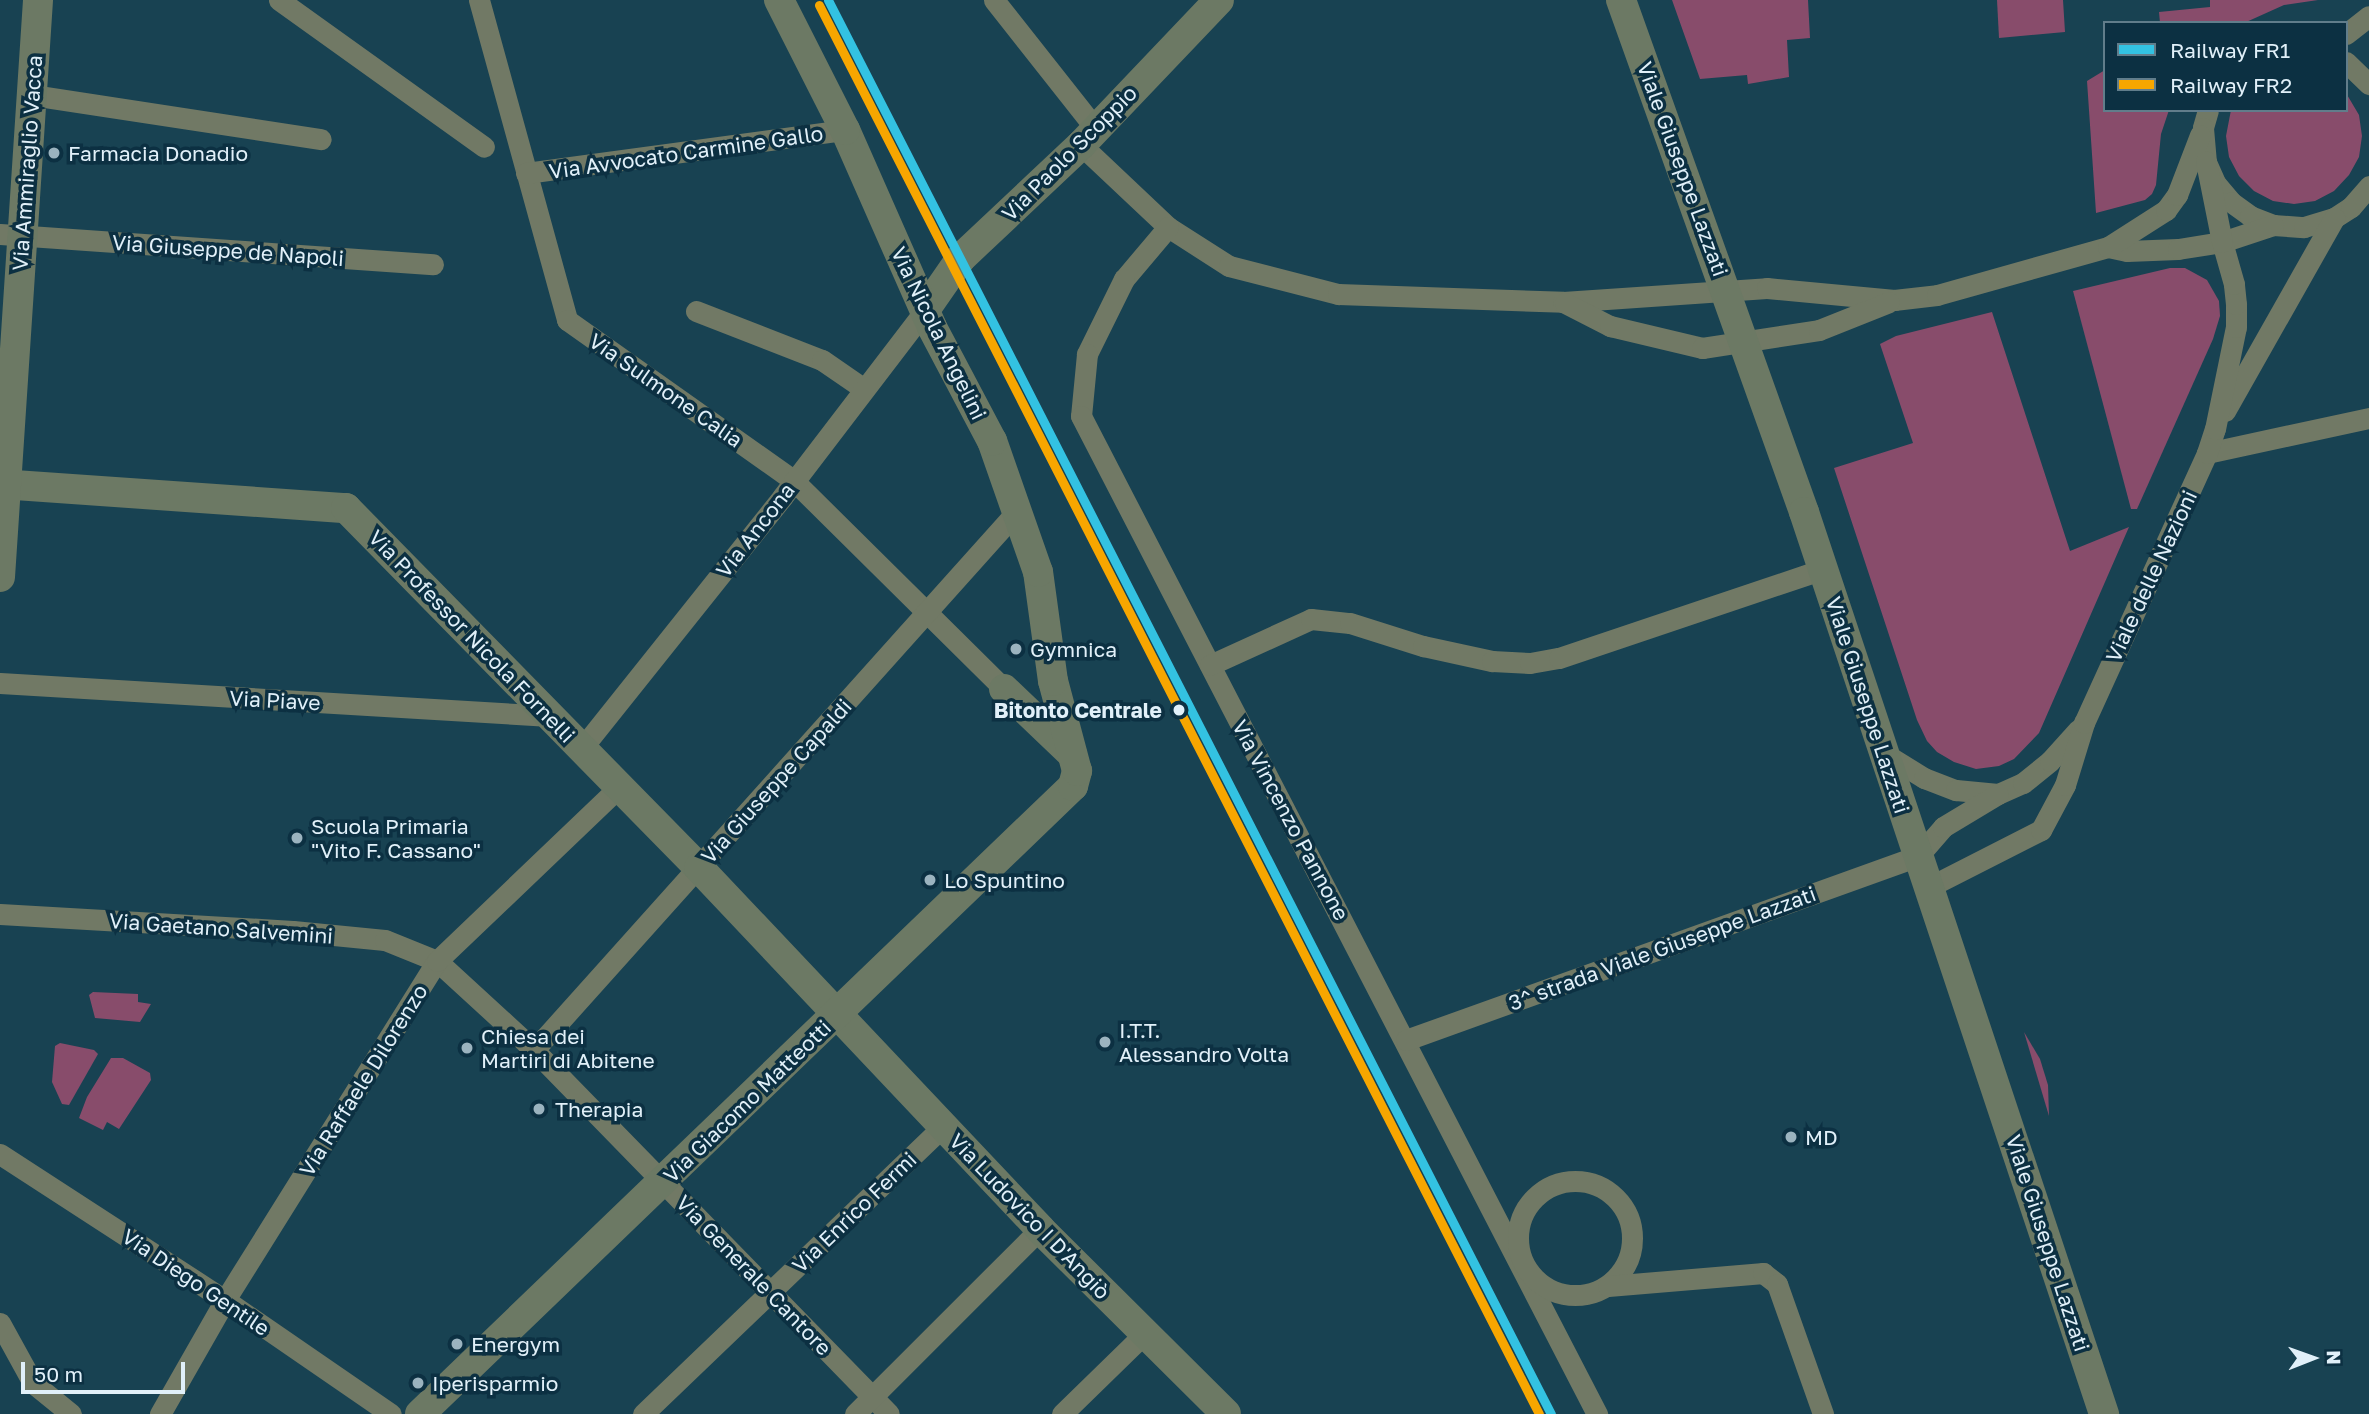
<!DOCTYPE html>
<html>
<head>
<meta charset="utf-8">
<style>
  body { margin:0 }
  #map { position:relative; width:2369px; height:1414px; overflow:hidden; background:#184252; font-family:"Golos Text",sans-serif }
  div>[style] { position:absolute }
  .green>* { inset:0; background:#884c6b }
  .street>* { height:21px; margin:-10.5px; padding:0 10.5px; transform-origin:10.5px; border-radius:10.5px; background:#717965 }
  .street>.ring { margin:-10.5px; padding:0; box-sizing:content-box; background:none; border:21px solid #717965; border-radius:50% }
  .secondary>* { height:30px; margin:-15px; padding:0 15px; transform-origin:15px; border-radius:15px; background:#6c7964 }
  .rail-1>* { height:9px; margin:-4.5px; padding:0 4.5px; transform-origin:4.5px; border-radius:4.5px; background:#33c2e2 }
  .rail-2>* { height:9px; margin:-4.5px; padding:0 4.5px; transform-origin:4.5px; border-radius:4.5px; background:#f7a600 }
  .dots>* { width:19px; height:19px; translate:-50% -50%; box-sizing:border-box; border:4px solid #0c3042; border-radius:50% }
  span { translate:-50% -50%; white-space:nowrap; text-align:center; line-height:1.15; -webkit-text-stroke:7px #0c3042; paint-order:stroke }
  .street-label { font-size:21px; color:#e1f0f9 }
  .poi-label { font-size:21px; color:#e1f0f9 }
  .left { translate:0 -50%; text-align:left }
  .stop-label { font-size:21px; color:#e1f0f9; font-weight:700 }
  .right { translate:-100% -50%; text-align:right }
  .legend { position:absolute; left:2103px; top:21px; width:245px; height:91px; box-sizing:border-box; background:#0c3042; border:2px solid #617d8b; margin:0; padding:9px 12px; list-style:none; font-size:21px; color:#e1f0f9 }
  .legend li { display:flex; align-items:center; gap:14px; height:35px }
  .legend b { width:35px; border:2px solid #617d8b }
  .north { position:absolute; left:2278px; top:1323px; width:70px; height:70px; -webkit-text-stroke:5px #0c3042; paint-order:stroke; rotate:89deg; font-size:19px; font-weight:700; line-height:28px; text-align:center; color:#e1f0f9 }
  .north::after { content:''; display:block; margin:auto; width:24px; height:32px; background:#e1f0f9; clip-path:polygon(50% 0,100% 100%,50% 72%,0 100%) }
  .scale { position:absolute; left:21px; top:1362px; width:164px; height:32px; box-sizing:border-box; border:4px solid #e1f0f9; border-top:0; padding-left:9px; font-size:21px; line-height:24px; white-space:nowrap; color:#e1f0f9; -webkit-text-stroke:5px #0c3042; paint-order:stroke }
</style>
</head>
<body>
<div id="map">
  <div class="green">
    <i style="clip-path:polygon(1672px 0,1808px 0,1810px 38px,1787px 40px,1789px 77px,1748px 84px,1747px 75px,1700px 79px)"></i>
    <i style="clip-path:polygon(1997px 0,2063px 0,2065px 32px,1999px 38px)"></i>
    <i style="clip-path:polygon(2210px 0,2318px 0,2284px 5px,2244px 23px,2160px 23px,2159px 12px,2210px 7px)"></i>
    <i style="clip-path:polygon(2105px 70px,2105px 110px,2169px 110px,2161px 134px,2156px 185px,2152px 194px,2145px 200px,2096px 213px,2087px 81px)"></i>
    <i style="clip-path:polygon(2346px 93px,2359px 115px,2362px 136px,2359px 157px,2349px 175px,2334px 191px,2315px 201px,2294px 204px,2273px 201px,2254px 191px,2239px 176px,2229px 157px,2226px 136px,2231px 110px,2346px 110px)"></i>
    <i style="clip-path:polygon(2170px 268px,2185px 268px,2207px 280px,2219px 301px,2220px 316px,2213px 339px,2137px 509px,2131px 509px,2073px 291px)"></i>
    <i style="clip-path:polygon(1992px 312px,2070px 551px,2129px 527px,2039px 733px,2014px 759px,1999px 766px,1976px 769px,1954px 762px,1937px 752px,1927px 741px,1917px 720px,1834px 468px,1913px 443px,1880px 344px,1896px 336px)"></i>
    <i style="clip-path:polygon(93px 992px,138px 994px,138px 1002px,151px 1004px,140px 1022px,95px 1018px,89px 995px)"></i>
    <i style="clip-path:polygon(2024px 1032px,2040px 1059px,2048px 1085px,2049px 1116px)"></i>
    <i style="clip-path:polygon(60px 1043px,94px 1050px,98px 1054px,69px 1105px,62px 1104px,52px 1082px,55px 1046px)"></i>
    <i style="clip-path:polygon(111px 1058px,123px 1058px,150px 1073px,151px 1080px,119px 1129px,107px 1122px,103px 1130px,79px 1118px,87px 1097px)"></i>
  </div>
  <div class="street">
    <i style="left:279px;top:0;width:252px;rotate:35.6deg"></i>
    <i style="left:479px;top:0;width:332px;rotate:74.6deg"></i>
    <i style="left:567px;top:320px;width:278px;rotate:35.3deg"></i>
    <i style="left:794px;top:481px;width:296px;rotate:44.7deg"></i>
    <i style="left:994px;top:0;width:164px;rotate:51.7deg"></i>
    <i style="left:2346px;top:34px;width:29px;rotate:-38deg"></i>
    <i style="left:2346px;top:62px;width:32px;rotate:44deg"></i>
    <i style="left:32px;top:95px;width:292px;rotate:8.7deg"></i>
    <i style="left:2208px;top:110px;width:19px;rotate:106deg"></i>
    <i style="left:2203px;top:128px;width:34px;rotate:85deg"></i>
    <i style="left:2206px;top:162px;width:24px;rotate:66deg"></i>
    <i style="left:2216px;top:184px;width:23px;rotate:50deg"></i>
    <i style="left:2231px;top:202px;width:24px;rotate:36deg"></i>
    <i style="left:2250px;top:216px;width:25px;rotate:21deg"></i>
    <i style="left:2273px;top:225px;width:31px;rotate:4deg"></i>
    <i style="left:2304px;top:227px;width:31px;rotate:-17deg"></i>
    <i style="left:2334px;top:218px;width:20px;rotate:-33deg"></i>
    <i style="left:2351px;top:207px;width:28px;rotate:-49deg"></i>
    <i style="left:1081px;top:145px;width:120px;rotate:43.3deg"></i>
    <i style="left:1168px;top:227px;width:72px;rotate:32.6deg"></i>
    <i style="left:1229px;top:266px;width:113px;rotate:14.4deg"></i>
    <i style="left:1338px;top:294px;width:225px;rotate:2deg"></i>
    <i style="left:1563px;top:302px;width:204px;rotate:-3.9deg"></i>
    <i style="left:1767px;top:288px;width:128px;rotate:5.4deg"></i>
    <i style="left:1894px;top:300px;width:43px;rotate:-6.6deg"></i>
    <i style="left:1937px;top:295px;width:178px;rotate:-15.7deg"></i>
    <i style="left:2108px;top:247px;width:19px;rotate:12deg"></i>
    <i style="left:2127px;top:251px;width:51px;rotate:-2.2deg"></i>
    <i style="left:2178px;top:249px;width:45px;rotate:-9deg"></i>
    <i style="left:2222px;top:242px;width:54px;rotate:-18.4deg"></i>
    <i style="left:526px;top:173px;width:322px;rotate:-7.7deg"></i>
    <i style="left:1168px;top:227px;width:68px;rotate:130.2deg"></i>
    <i style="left:1124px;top:279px;width:84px;rotate:116.3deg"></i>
    <i style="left:1087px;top:354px;width:62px;rotate:95.5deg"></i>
    <i style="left:1081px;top:416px;width:1124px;rotate:62.66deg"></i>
    <i style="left:0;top:234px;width:434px;rotate:4deg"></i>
    <i style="left:2108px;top:247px;width:69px;rotate:-32.5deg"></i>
    <i style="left:2166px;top:210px;width:19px;rotate:-54deg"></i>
    <i style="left:2177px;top:195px;width:64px;rotate:-69deg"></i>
    <i style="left:1565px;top:303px;width:51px;rotate:27.1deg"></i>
    <i style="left:1610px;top:326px;width:95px;rotate:13.4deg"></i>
    <i style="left:1702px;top:348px;width:118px;rotate:-8.7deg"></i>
    <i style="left:1819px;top:330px;width:75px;rotate:-21.8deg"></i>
    <i style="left:696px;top:311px;width:135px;rotate:21.3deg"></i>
    <i style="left:822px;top:360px;width:51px;rotate:34.6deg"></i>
    <i style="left:2225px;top:411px;width:222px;rotate:-60.5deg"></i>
    <i style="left:2207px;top:453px;width:166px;rotate:-12.2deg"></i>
    <i style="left:1210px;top:665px;width:111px;rotate:-24.5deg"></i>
    <i style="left:1311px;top:619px;width:39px;rotate:6deg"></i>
    <i style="left:1350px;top:623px;width:77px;rotate:17.5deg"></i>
    <i style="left:1423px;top:646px;width:71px;rotate:12.3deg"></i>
    <i style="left:1492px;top:661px;width:38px;rotate:3deg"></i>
    <i style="left:1530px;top:663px;width:29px;rotate:-10deg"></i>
    <i style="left:1559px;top:658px;width:279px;rotate:-18.6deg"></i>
    <i style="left:0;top:683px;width:551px;rotate:3.43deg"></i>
    <i style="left:582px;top:748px;width:322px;rotate:-51.4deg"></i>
    <i style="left:783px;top:496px;width:234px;rotate:-52.6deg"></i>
    <i style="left:1885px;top:754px;width:46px;rotate:31.6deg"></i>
    <i style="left:1924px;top:778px;width:34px;rotate:21deg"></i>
    <i style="left:1956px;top:790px;width:42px;rotate:5.4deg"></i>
    <i style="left:1998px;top:794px;width:27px;rotate:-24deg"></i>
    <i style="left:2023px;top:783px;width:35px;rotate:-39deg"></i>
    <i style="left:2050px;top:761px;width:42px;rotate:-47.9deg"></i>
    <i style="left:1929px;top:887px;width:126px;rotate:-27deg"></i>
    <i style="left:2041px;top:830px;width:51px;rotate:-61.9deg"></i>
    <i style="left:2065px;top:785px;width:65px;rotate:-73deg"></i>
    <i style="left:2084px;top:723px;width:297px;rotate:-65.5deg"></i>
    <i style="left:2207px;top:453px;width:25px;rotate:-72deg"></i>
    <i style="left:2215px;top:429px;width:104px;rotate:-78.4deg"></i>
    <i style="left:2236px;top:327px;width:23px;rotate:-90deg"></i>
    <i style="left:2236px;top:304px;width:20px;rotate:-96deg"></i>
    <i style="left:2234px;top:284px;width:44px;rotate:-105.9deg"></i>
    <i style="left:2222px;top:242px;width:82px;rotate:-101.3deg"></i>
    <i style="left:0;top:914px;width:293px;rotate:3.3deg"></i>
    <i style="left:293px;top:931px;width:92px;rotate:5.6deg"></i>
    <i style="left:385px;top:940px;width:56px;rotate:22deg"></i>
    <i style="left:437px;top:961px;width:132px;rotate:42.5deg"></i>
    <i style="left:534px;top:1050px;width:508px;rotate:45.72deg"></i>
    <i style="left:1406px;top:1040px;width:544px;rotate:-19.77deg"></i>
    <i style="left:1918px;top:856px;width:38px;rotate:-49deg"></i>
    <i style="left:1943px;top:827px;width:64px;rotate:-31deg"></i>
    <i style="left:534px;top:1050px;width:725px;rotate:-48.13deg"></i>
    <i style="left:0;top:1154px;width:268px;rotate:33deg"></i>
    <i style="left:225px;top:1300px;width:201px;rotate:34.5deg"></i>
    <i class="ring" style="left:1518px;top:1181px;width:93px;height:93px"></i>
    <i style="left:1608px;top:1286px;width:156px;rotate:-4.8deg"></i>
    <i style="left:1763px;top:1273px;width:18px;rotate:38deg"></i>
    <i style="left:1777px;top:1284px;width:138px;rotate:70.5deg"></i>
    <i style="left:0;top:1323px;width:68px;rotate:61.2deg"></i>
    <i style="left:33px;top:1383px;width:49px;rotate:39.2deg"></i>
    <i style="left:160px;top:1414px;width:131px;rotate:-60.3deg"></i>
    <i style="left:225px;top:1300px;width:400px;rotate:-58deg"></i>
    <i style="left:437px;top:961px;width:252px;rotate:-43.7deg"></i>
    <i style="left:643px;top:1414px;width:416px;rotate:-43.8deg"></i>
    <i style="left:855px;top:1414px;width:262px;rotate:-45deg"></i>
    <i style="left:1062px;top:1414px;width:115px;rotate:-44.3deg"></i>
  </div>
  <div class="secondary">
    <i style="left:1621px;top:0;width:544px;rotate:70.33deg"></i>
    <i style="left:1804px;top:512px;width:951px;rotate:71.6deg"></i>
    <i style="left:925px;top:310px;width:63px;rotate:-55.3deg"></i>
    <i style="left:961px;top:258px;width:165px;rotate:-43.3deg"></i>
    <i style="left:1081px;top:145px;width:200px;rotate:-46.4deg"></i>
    <i style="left:0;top:484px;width:347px;rotate:4deg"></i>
    <i style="left:346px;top:508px;width:504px;rotate:45.56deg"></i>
    <i style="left:699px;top:868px;width:497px;rotate:46.6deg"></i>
    <i style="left:1040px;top:1229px;width:262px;rotate:44.8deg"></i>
    <i style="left:0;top:577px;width:578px;rotate:-86.23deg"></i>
    <i style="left:1004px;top:689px;width:94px;rotate:43.7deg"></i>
    <i style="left:420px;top:1414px;width:906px;rotate:-43.88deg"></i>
    <i style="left:1073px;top:786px;width:16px;rotate:-75deg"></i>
    <i style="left:1077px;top:771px;width:93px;rotate:-104.9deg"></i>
    <i style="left:1053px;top:681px;width:110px;rotate:-97.8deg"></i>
    <i style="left:1038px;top:572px;width:139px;rotate:-109.3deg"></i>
    <i style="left:992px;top:441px;width:129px;rotate:-117.8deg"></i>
    <i style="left:932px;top:327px;width:215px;rotate:-113.8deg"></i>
    <i style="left:845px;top:130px;width:146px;rotate:-116.9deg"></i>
  </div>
  <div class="rail-1">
    <i style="left:828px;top:0;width:1588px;rotate:62.92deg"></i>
  </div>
  <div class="rail-2">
    <i style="left:819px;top:5px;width:1582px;rotate:62.93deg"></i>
  </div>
  <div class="dots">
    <i style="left:54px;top:153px;background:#9bb3bf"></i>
    <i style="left:1016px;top:649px;background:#9bb3bf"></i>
    <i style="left:1179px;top:710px;background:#e1f0f9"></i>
    <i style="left:297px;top:838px;background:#9bb3bf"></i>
    <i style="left:930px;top:880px;background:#9bb3bf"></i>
    <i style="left:1105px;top:1042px;background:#9bb3bf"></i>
    <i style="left:467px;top:1048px;background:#9bb3bf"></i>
    <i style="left:539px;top:1109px;background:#9bb3bf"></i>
    <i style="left:1791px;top:1137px;background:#9bb3bf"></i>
    <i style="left:457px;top:1344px;background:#9bb3bf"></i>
    <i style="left:418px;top:1383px;background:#9bb3bf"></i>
  </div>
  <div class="street-label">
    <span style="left:686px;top:152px;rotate:-8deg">Via Avvocato Carmine Gallo</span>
    <span style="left:1069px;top:153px;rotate:-45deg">Via Paolo Scoppio</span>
    <span style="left:27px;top:163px;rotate:-86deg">Via Ammiraglio Vacca</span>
    <span style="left:1683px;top:169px;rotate:70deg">Viale Giuseppe Lazzati</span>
    <span style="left:228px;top:250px;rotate:4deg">Via Giuseppe de Napoli</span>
    <span style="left:939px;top:333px;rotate:64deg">Via Nicola Angelini</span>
    <span style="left:666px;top:390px;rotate:35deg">Via Sulmone Calia</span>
    <span style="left:755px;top:530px;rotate:-52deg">Via Ancona</span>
    <span style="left:2151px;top:576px;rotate:-65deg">Viale delle Nazioni</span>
    <span style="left:472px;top:636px;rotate:46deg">Via Professor Nicola Fornelli</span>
    <span style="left:275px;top:700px;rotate:3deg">Via Piave</span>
    <span style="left:1868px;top:705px;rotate:72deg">Viale Giuseppe Lazzati</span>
    <span style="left:776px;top:781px;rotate:-48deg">Via Giuseppe Capaldi</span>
    <span style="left:1291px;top:820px;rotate:62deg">Via Vincenzo Pannone</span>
    <span style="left:221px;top:928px;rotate:4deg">Via Gaetano Salvemini</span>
    <span style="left:1662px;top:948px;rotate:-20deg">3^ strada Viale Giuseppe Lazzati</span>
    <span style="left:363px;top:1080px;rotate:-58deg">Via Raffaele Dilorenzo</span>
    <span style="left:747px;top:1101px;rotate:-44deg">Via Giacomo Matteotti</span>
    <span style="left:854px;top:1212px;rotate:-44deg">Via Enrico Fermi</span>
    <span style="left:1030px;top:1216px;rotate:46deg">Via Ludovico I D'Angiò</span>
    <span style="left:2048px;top:1243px;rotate:72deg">Viale Giuseppe Lazzati</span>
    <span style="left:754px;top:1275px;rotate:46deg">Via Generale Cantore</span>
    <span style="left:196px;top:1282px;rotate:34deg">Via Diego Gentile</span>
  </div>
  <div class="poi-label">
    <span class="left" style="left:68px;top:153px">Farmacia Donadio</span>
    <span class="left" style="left:1030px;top:649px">Gymnica</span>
    <span class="left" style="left:311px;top:838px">Scuola Primaria<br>"Vito F. Cassano"</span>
    <span class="left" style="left:944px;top:880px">Lo Spuntino</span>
    <span class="left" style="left:1119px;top:1042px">I.T.T.<br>Alessandro Volta</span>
    <span class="left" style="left:481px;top:1048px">Chiesa dei<br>Martiri di Abitene</span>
    <span class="left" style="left:555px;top:1109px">Therapia</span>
    <span class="left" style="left:1805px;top:1137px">MD</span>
    <span class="left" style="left:471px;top:1344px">Energym</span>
    <span class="left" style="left:432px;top:1383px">Iperisparmio</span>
  </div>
  <div class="stop-label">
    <span class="right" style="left:1162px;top:710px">Bitonto Centrale</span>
  </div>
  <ul class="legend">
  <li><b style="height:9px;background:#33c2e2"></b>Railway FR1</li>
  <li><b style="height:9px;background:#f7a600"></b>Railway FR2</li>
  </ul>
  <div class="north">N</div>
  <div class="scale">50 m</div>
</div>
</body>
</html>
